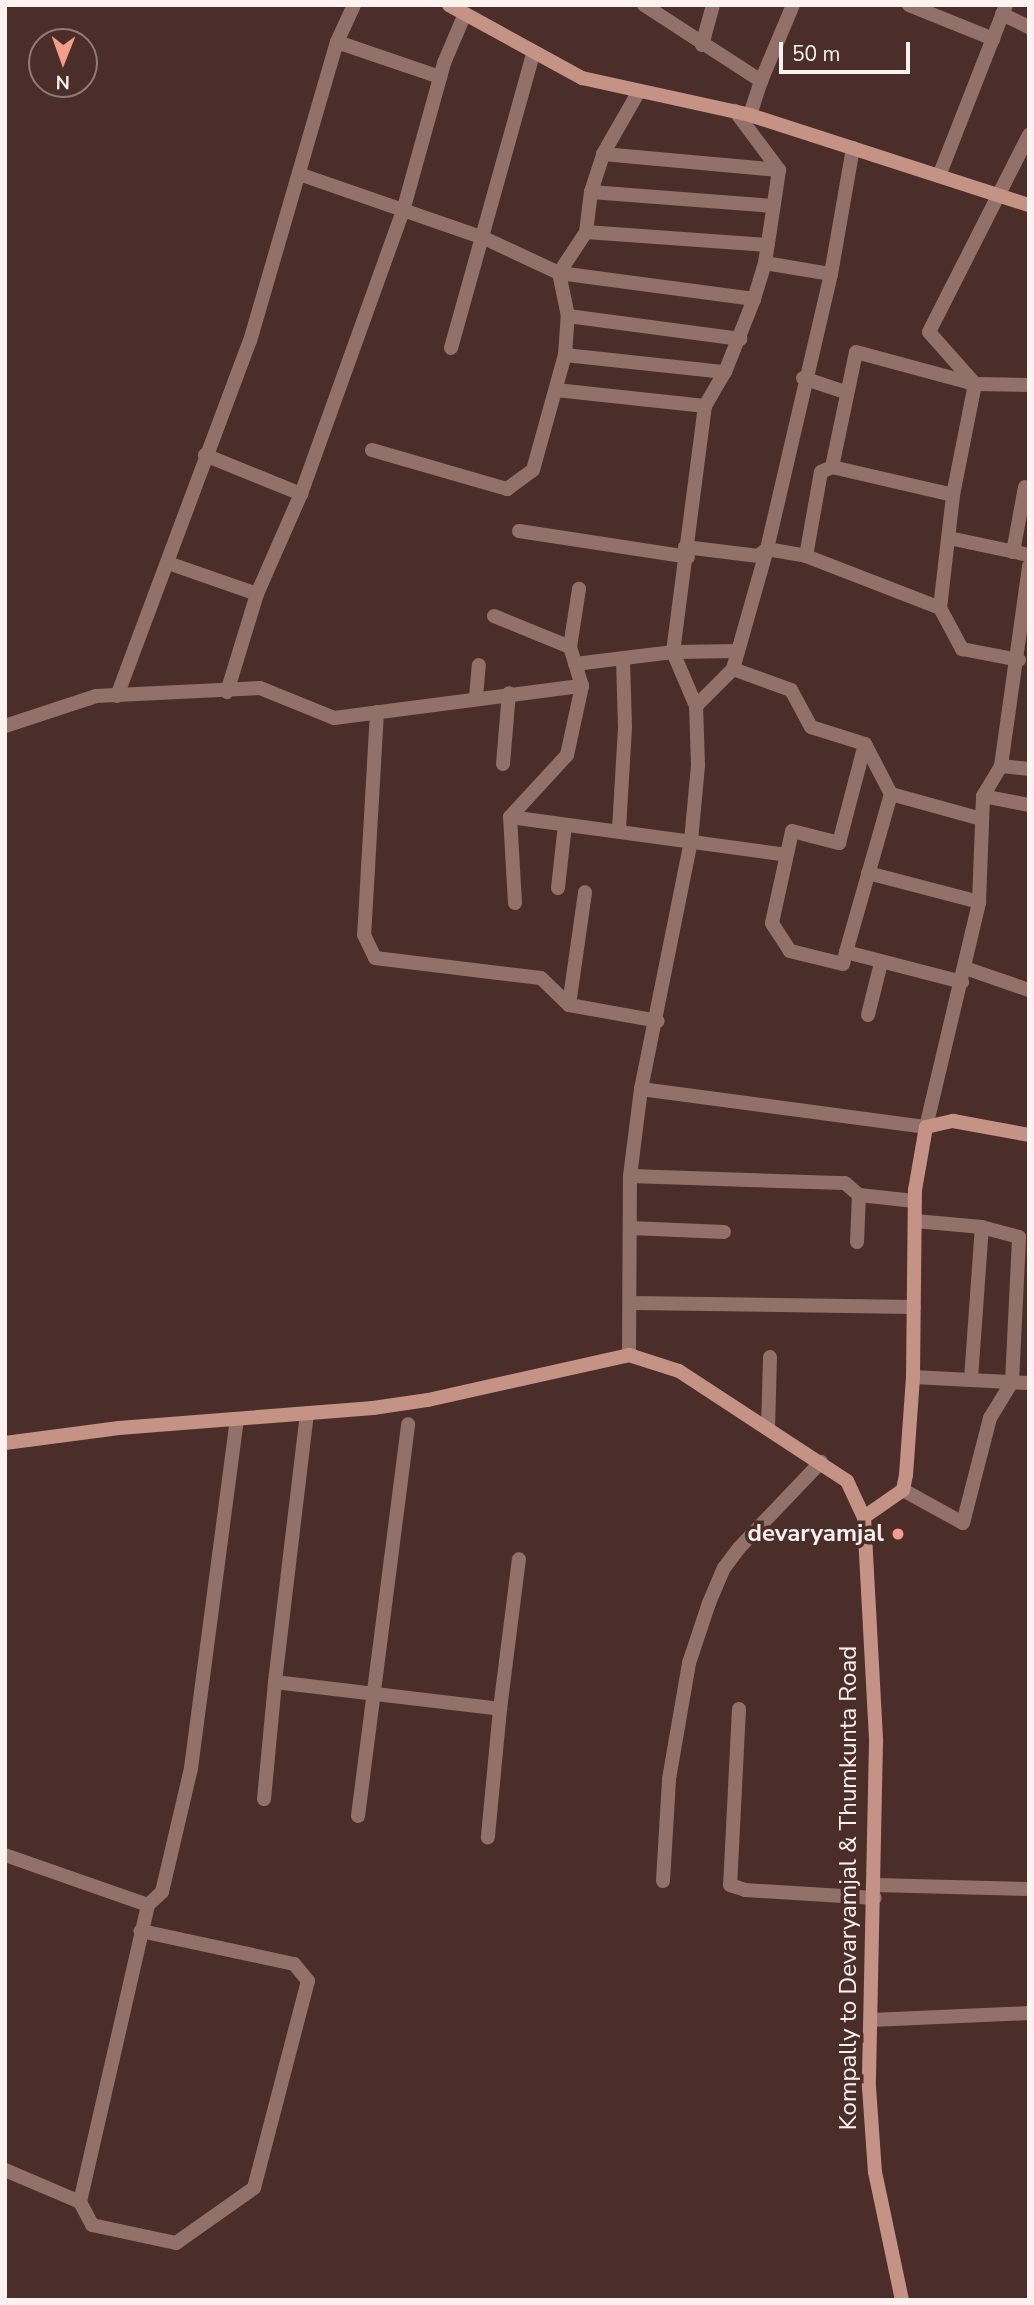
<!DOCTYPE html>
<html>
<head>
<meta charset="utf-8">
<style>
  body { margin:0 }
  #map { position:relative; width:1034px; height:2305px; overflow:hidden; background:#4b2e29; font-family:"Nunito Sans",sans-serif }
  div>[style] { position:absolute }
  .street>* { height:14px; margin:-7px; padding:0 7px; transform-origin:7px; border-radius:7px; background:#92716a }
  .secondary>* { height:14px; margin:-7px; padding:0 7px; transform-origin:7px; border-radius:7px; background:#c59286 }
  .dots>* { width:19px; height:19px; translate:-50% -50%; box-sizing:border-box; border:4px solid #4b2e29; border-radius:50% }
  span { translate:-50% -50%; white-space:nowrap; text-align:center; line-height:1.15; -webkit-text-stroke:7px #4b2e29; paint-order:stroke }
  .poi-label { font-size:24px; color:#fdf2ef; font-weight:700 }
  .right { translate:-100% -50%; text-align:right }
  .street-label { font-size:24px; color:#fdf2ef }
  .frame { position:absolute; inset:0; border:7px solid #fdf2ef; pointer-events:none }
  .north { position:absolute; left:28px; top:28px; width:70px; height:70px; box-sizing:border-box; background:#4b2e29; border:2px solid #927c78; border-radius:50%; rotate:181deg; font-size:19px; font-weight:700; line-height:28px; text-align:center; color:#fdf2ef }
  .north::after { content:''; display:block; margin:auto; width:24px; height:32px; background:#f49d8b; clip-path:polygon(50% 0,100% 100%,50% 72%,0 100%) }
  .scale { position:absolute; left:779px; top:42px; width:131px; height:32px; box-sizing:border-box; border:4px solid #fdf2ef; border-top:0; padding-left:9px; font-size:21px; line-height:24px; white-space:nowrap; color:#fdf2ef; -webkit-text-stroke:5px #4b2e29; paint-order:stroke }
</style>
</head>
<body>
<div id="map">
  <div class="street">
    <i style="left:644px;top:5px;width:140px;rotate:33deg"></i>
    <i style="left:761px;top:81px;width:36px;rotate:108deg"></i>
    <i style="left:909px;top:5px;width:91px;rotate:22deg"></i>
    <i style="left:1002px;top:14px;width:30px;rotate:26deg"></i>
    <i style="left:337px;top:42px;width:109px;rotate:18.8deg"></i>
    <i style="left:702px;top:45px;width:41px;rotate:-74.6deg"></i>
    <i style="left:761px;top:81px;width:82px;rotate:-67.2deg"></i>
    <i style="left:603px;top:154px;width:177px;rotate:5.2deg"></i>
    <i style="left:299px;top:174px;width:196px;rotate:19.1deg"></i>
    <i style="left:484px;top:238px;width:83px;rotate:25deg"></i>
    <i style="left:559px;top:273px;width:197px;rotate:7.6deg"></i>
    <i style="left:939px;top:176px;width:184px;rotate:-68.6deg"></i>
    <i style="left:591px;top:192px;width:183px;rotate:4.4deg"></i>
    <i style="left:586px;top:232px;width:182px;rotate:4.1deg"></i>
    <i style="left:765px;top:263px;width:67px;rotate:9.5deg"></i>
    <i style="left:568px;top:316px;width:174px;rotate:7.6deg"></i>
    <i style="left:451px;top:348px;width:304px;rotate:-74.4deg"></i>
    <i style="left:565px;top:355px;width:161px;rotate:6.1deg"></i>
    <i style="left:803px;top:378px;width:44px;rotate:18.4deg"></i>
    <i style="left:556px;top:390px;width:150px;rotate:6.1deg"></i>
    <i style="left:372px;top:450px;width:141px;rotate:16.1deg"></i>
    <i style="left:507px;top:489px;width:32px;rotate:-36deg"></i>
    <i style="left:533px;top:470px;width:119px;rotate:-74.5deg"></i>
    <i style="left:565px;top:355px;width:39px;rotate:-86deg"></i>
    <i style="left:568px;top:316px;width:44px;rotate:-101.8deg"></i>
    <i style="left:559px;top:273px;width:49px;rotate:-56.6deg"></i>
    <i style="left:586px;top:232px;width:40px;rotate:-82.9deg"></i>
    <i style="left:591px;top:192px;width:40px;rotate:-72deg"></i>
    <i style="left:603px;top:154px;width:70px;rotate:-60.2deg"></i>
    <i style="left:205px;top:455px;width:104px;rotate:22.1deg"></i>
    <i style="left:832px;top:467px;width:124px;rotate:13deg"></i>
    <i style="left:519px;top:531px;width:171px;rotate:8.7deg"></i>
    <i style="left:949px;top:538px;width:82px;rotate:12deg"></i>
    <i style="left:685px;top:547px;width:74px;rotate:7deg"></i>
    <i style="left:758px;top:556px;width:11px;rotate:-38deg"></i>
    <i style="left:767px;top:549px;width:40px;rotate:10deg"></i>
    <i style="left:806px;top:556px;width:144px;rotate:21.2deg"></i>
    <i style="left:940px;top:608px;width:47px;rotate:61.8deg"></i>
    <i style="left:962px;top:649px;width:58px;rotate:10.9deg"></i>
    <i style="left:1013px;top:552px;width:66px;rotate:-79.5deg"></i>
    <i style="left:806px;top:556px;width:85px;rotate:-79.9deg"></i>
    <i style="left:821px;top:472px;width:12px;rotate:-24deg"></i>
    <i style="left:832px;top:467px;width:117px;rotate:-78.2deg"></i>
    <i style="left:856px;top:352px;width:123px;rotate:15.1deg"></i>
    <i style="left:975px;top:384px;width:54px;rotate:1.1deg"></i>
    <i style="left:168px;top:563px;width:94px;rotate:19.2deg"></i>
    <i style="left:940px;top:608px;width:114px;rotate:-83.4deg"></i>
    <i style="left:953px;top:495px;width:113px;rotate:-78.8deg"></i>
    <i style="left:975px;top:384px;width:69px;rotate:-131.5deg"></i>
    <i style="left:929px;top:332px;width:221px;rotate:-63.1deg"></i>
    <i style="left:494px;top:616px;width:82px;rotate:22.2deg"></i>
    <i style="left:575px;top:664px;width:99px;rotate:-7deg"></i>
    <i style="left:673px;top:652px;width:65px;rotate:-0.9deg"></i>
    <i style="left:733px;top:669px;width:62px;rotate:19.9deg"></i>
    <i style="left:791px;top:690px;width:42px;rotate:61.6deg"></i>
    <i style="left:811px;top:727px;width:57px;rotate:17.5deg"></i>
    <i style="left:865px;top:744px;width:56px;rotate:62.5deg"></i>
    <i style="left:891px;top:794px;width:93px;rotate:15.5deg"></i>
    <i style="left:227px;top:692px;width:102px;rotate:-73deg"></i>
    <i style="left:257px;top:594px;width:109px;rotate:-66.3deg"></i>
    <i style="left:301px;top:494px;width:301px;rotate:-70.2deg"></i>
    <i style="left:403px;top:211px;width:154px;rotate:-74.5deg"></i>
    <i style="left:444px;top:63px;width:51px;rotate:-66.9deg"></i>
    <i style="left:117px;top:696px;width:379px;rotate:-69.5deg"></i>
    <i style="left:250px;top:341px;width:311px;rotate:-73.8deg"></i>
    <i style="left:337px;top:42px;width:41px;rotate:-65.3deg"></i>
    <i style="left:476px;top:697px;width:32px;rotate:-85deg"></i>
    <i style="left:696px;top:706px;width:59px;rotate:-113.1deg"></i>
    <i style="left:673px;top:652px;width:248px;rotate:-82.6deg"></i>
    <i style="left:705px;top:406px;width:39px;rotate:-60deg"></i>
    <i style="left:725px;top:372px;width:79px;rotate:-68.3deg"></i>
    <i style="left:754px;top:299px;width:38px;rotate:-73deg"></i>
    <i style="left:765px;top:263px;width:94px;rotate:-81.4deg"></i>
    <i style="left:779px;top:170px;width:74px;rotate:-126.7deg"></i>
    <i style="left:377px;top:712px;width:223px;rotate:93.3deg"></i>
    <i style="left:364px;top:935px;width:25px;rotate:64deg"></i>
    <i style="left:375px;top:958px;width:167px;rotate:6.9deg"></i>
    <i style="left:541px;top:978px;width:39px;rotate:44deg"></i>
    <i style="left:569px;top:1005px;width:90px;rotate:10.2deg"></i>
    <i style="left:5px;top:726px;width:96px;rotate:-18.2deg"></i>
    <i style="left:96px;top:696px;width:164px;rotate:-2.8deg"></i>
    <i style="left:260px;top:688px;width:80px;rotate:22.1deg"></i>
    <i style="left:334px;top:718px;width:250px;rotate:-7.4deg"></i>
    <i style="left:503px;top:764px;width:71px;rotate:-85.2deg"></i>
    <i style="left:1001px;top:766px;width:28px;rotate:6deg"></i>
    <i style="left:891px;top:794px;width:164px;rotate:105.9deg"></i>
    <i style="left:846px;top:952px;width:120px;rotate:14.5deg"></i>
    <i style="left:983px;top:796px;width:47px;rotate:11.1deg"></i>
    <i style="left:510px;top:817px;width:279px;rotate:7.8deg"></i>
    <i style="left:619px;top:829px;width:102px;rotate:-86.6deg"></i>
    <i style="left:625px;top:727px;width:69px;rotate:-91.7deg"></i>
    <i style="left:868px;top:873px;width:115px;rotate:14.6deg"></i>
    <i style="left:558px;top:888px;width:63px;rotate:-83.7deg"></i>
    <i style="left:515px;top:903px;width:86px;rotate:-93.3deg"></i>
    <i style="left:510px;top:817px;width:84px;rotate:-47.4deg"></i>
    <i style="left:567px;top:755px;width:71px;rotate:-77.7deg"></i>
    <i style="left:582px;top:686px;width:41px;rotate:-107.1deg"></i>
    <i style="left:570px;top:647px;width:59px;rotate:-81.2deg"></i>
    <i style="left:846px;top:952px;width:12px;rotate:104deg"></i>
    <i style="left:843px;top:964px;width:55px;rotate:-166.2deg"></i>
    <i style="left:790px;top:951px;width:33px;rotate:-123deg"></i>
    <i style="left:772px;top:923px;width:94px;rotate:-77.7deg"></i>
    <i style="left:792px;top:831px;width:49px;rotate:14.3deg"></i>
    <i style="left:839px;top:843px;width:102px;rotate:-75.3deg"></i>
    <i style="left:965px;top:968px;width:68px;rotate:19deg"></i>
    <i style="left:569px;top:1005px;width:114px;rotate:-81.9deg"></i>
    <i style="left:868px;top:1015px;width:54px;rotate:-76deg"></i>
    <i style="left:641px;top:1089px;width:288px;rotate:7.6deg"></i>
    <i style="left:926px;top:1127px;width:231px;rotate:-76.7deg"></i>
    <i style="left:979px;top:902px;width:106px;rotate:-87.8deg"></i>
    <i style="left:983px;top:796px;width:35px;rotate:-59deg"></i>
    <i style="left:1001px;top:766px;width:202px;rotate:-82deg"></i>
    <i style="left:630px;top:1176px;width:215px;rotate:1.9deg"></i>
    <i style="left:845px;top:1183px;width:18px;rotate:41deg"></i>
    <i style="left:859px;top:1195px;width:56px;rotate:6.1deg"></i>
    <i style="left:630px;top:1228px;width:94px;rotate:2.4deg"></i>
    <i style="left:857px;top:1242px;width:47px;rotate:-87.6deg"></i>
    <i style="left:631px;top:1303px;width:283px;rotate:0.8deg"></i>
    <i style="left:629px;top:1355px;width:179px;rotate:-89.7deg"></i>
    <i style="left:630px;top:1176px;width:88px;rotate:-82.8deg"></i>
    <i style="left:641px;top:1089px;width:253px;rotate:-78.6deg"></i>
    <i style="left:691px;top:841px;width:76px;rotate:-84.7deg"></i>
    <i style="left:698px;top:765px;width:59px;rotate:-91.9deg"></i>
    <i style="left:696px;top:706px;width:52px;rotate:-45deg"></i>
    <i style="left:733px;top:669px;width:125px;rotate:-74.2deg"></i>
    <i style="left:767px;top:549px;width:282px;rotate:-76.9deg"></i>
    <i style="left:831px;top:274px;width:128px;rotate:-80.1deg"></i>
    <i style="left:913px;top:1377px;width:116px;rotate:3deg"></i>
    <i style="left:971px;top:1379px;width:152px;rotate:-85.9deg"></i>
    <i style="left:307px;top:1413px;width:271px;rotate:96.8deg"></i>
    <i style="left:275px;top:1682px;width:227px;rotate:6.8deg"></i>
    <i style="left:500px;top:1709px;width:129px;rotate:95.4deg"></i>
    <i style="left:768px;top:1429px;width:72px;rotate:-88.4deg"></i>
    <i style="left:903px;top:1490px;width:68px;rotate:28.8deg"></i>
    <i style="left:963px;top:1523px;width:108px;rotate:-75.6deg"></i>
    <i style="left:990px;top:1418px;width:42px;rotate:-58.6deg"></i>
    <i style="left:1012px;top:1382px;width:145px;rotate:-87.2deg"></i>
    <i style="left:1019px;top:1237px;width:38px;rotate:-165deg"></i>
    <i style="left:982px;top:1227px;width:67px;rotate:-174.9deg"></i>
    <i style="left:500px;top:1709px;width:151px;rotate:-82.8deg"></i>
    <i style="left:739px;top:1709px;width:176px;rotate:92.9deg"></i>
    <i style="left:730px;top:1885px;width:16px;rotate:18deg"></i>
    <i style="left:745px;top:1890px;width:130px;rotate:3.5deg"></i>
    <i style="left:264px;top:1799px;width:118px;rotate:-84.6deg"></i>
    <i style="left:358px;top:1816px;width:395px;rotate:-82.7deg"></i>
    <i style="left:5px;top:1855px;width:151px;rotate:19.3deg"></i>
    <i style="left:148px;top:1905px;width:305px;rotate:102.9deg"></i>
    <i style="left:663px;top:1881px;width:102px;rotate:-86.6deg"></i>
    <i style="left:669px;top:1779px;width:118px;rotate:-80.2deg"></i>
    <i style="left:689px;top:1663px;width:63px;rotate:-71.6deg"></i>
    <i style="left:709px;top:1603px;width:38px;rotate:-67deg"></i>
    <i style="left:724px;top:1568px;width:25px;rotate:-53deg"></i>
    <i style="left:739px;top:1548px;width:119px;rotate:-46.4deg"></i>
    <i style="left:875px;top:1885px;width:154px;rotate:1.5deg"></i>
    <i style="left:148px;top:1905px;width:19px;rotate:-43deg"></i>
    <i style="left:162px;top:1892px;width:127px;rotate:-76.8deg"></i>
    <i style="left:191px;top:1768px;width:352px;rotate:-82.5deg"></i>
    <i style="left:871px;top:2020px;width:158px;rotate:-2.5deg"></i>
    <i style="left:5px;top:2170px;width:82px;rotate:23.1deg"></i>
    <i style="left:80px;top:2202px;width:26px;rotate:62deg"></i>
    <i style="left:92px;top:2225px;width:86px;rotate:12.1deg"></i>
    <i style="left:176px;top:2243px;width:95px;rotate:-35.2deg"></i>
    <i style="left:254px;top:2188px;width:214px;rotate:-75.4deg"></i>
    <i style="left:308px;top:1981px;width:22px;rotate:-129deg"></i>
    <i style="left:294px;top:1964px;width:157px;rotate:-167.8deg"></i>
  </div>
  <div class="secondary">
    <i style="left:449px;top:5px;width:152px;rotate:28.8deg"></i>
    <i style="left:582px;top:78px;width:172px;rotate:12.4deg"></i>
    <i style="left:750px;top:115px;width:293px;rotate:17.9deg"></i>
    <i style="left:5px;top:1443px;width:115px;rotate:-7.5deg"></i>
    <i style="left:119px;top:1428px;width:255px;rotate:-4.5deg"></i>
    <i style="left:373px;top:1408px;width:56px;rotate:-8.3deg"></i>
    <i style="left:428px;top:1400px;width:206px;rotate:-12.6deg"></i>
    <i style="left:629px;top:1355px;width:52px;rotate:17.7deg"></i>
    <i style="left:679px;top:1371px;width:201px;rotate:33.2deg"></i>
    <i style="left:847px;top:1481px;width:40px;rotate:65deg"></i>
    <i style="left:864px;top:1517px;width:225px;rotate:86.9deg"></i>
    <i style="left:876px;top:1742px;width:345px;rotate:91.2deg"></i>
    <i style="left:869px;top:2087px;width:85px;rotate:86deg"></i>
    <i style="left:875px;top:2172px;width:131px;rotate:78.1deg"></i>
    <i style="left:864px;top:1517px;width:47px;rotate:-34.7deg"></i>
    <i style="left:903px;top:1490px;width:15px;rotate:-79deg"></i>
    <i style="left:906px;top:1475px;width:98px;rotate:-85.9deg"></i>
    <i style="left:913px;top:1377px;width:187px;rotate:-89.4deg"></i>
    <i style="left:915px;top:1190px;width:64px;rotate:-80.1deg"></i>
    <i style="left:926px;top:1127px;width:28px;rotate:-13deg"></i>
    <i style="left:953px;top:1121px;width:77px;rotate:10.4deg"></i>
  </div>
  <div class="dots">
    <i style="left:898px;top:1534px;background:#f49d8b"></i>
  </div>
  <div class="poi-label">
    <span class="right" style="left:884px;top:1534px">devaryamjal</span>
  </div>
  <div class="street-label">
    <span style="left:849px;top:1888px;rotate:-90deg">Kompally to Devaryamjal &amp; Thumkunta Road</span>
  </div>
  <div class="frame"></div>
  <div class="north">N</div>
  <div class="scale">50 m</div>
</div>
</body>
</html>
